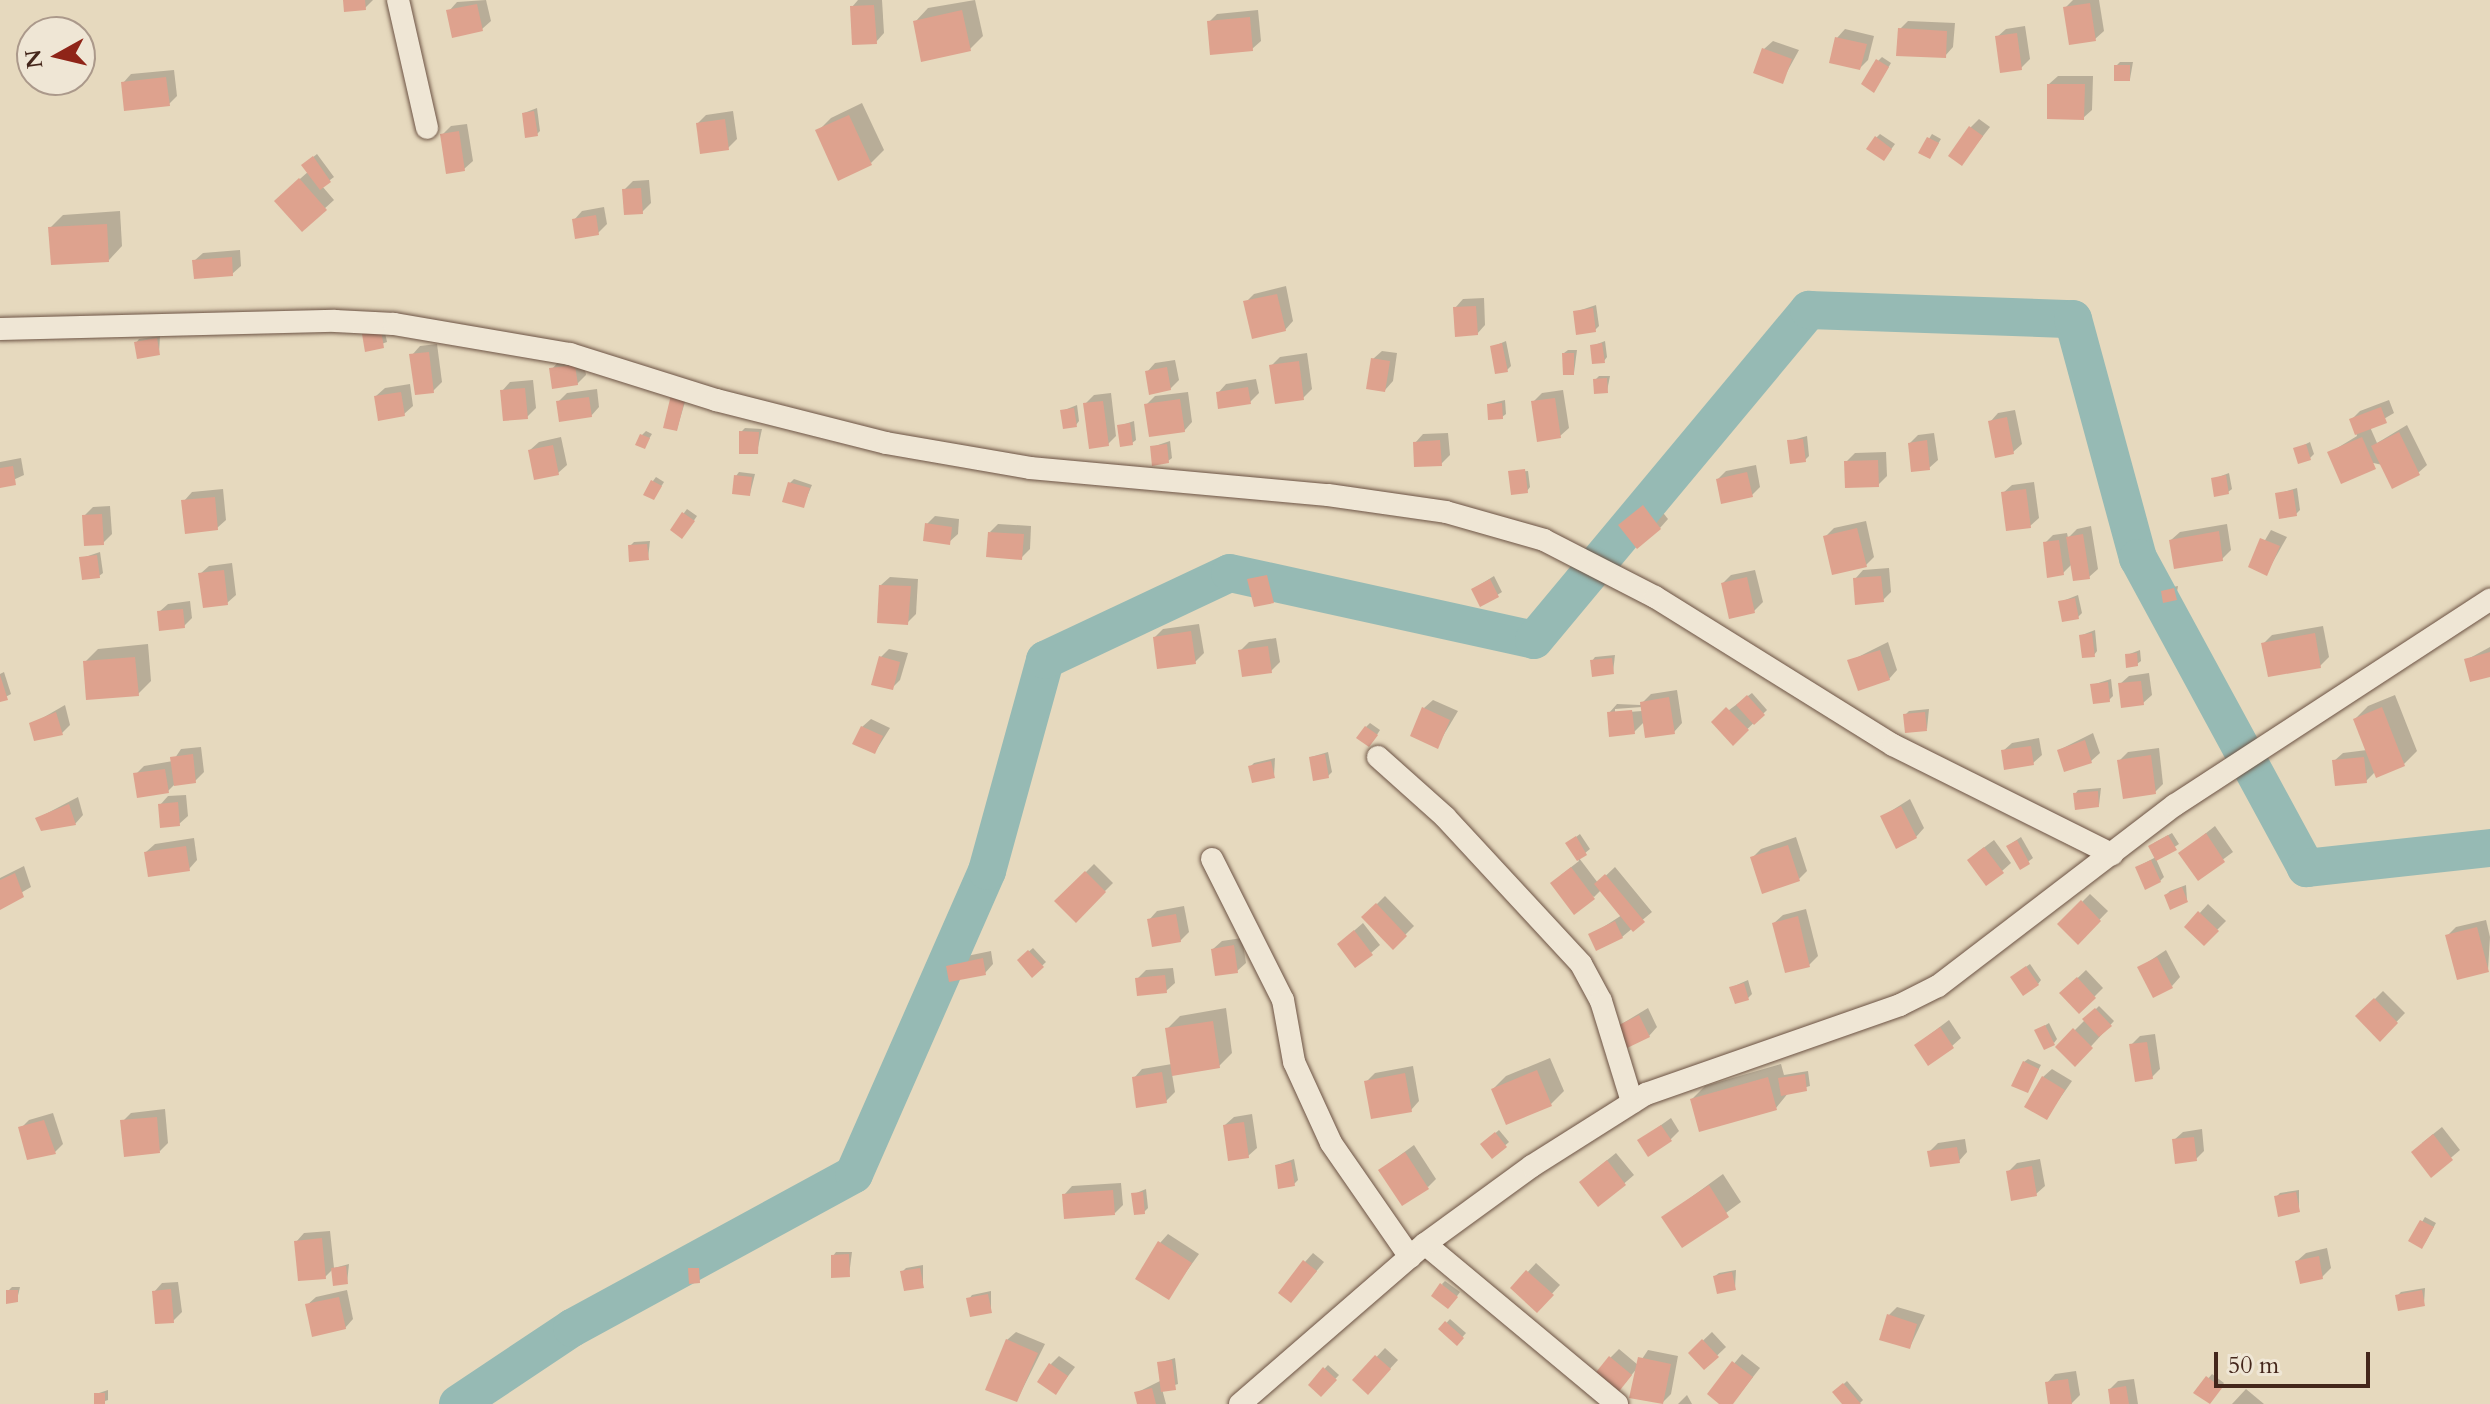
<!DOCTYPE html>
<html>
<head>
<meta charset="utf-8">
<style>
  body { margin:0 }
  #map { position:relative; width:2490px; height:1404px; overflow:hidden; background:#e6d9be; font-family:Cardo,serif }
  div>[style] { position:absolute }
  .shadow>* { inset:0; background:#0003 }
  .river>* { height:38px; margin:-19px; padding:0 19px; transform-origin:19px; border-radius:19px; background:#96bab4 }
  .building>* { inset:0; background:#dea28e }
  .roads { filter:drop-shadow(0 0 2px #6c5344) drop-shadow(0 0 2px #6c5344) }
  .minor>* { height:22px; margin:-11px; padding:0 11px; transform-origin:11px; border-radius:11px; background:#efe6d5 }
  span { translate:-50% -50%; white-space:nowrap; text-align:center; line-height:1.15; -webkit-text-stroke:6px #efe6d5; paint-order:stroke }
  .north { position:absolute; left:16px; top:16px; width:80px; height:80px; box-sizing:border-box; background:#efe6d5; border:2px solid #ab998b; border-radius:50%; rotate:262deg; font-size:22px; font-weight:700; line-height:32px; text-align:center; color:#44261b }
  .north::after { content:''; display:block; margin:auto; width:28px; height:36px; background:#8f2418; clip-path:polygon(50% 0,100% 100%,50% 72%,0 100%) }
  .scale { position:absolute; left:2214px; top:1352px; width:156px; height:36px; box-sizing:border-box; border:4px solid #44261b; border-top:0; padding-left:10px; font-size:24px; line-height:28px; white-space:nowrap; color:#44261b; -webkit-text-stroke:6px #efe6d5; paint-order:stroke }
</style>
</head>
<body>
<div id="map">
  <div class="shadow">
    <i style="clip-path:polygon(345px 0,373px 0,365px 8px)"></i>
    <i style="clip-path:polygon(486px 0,491px 21px,482px 29px,449px 11px,457px 2px)"></i>
    <i style="clip-path:polygon(858px 0,882px 0,884px 33px,876px 42px,852px 7px)"></i>
    <i style="clip-path:polygon(975px 0,983px 36px,970px 49px,915px 22px,928px 8px)"></i>
    <i style="clip-path:polygon(2073px 0,2099px 0,2104px 31px,2095px 39px,2065px 8px)"></i>
    <i style="clip-path:polygon(1258px 10px,1261px 41px,1252px 49px,1209px 22px,1217px 14px)"></i>
    <i style="clip-path:polygon(1908px 21px,1955px 23px,1953px 47px,1945px 56px,1900px 29px)"></i>
    <i style="clip-path:polygon(2025px 26px,2030px 59px,2021px 68px,1997px 37px,2006px 29px)"></i>
    <i style="clip-path:polygon(1845px 29px,1874px 36px,1868px 60px,1860px 68px,1837px 38px)"></i>
    <i style="clip-path:polygon(1773px 41px,1799px 50px,1782px 81px,1764px 49px)"></i>
    <i style="clip-path:polygon(1882px 57px,1891px 63px,1877px 86px,1878px 61px)"></i>
    <i style="clip-path:polygon(2120px 62px,2133px 62px,2130px 79px,2116px 66px)"></i>
    <i style="clip-path:polygon(174px 70px,177px 96px,169px 104px,123px 83px,131px 74px)"></i>
    <i style="clip-path:polygon(2058px 76px,2093px 76px,2092px 110px,2083px 118px,2049px 84px)"></i>
    <i style="clip-path:polygon(862px 103px,884px 150px,871px 163px,818px 131px,831px 118px)"></i>
    <i style="clip-path:polygon(537px 108px,540px 131px,537px 134px,524px 113px)"></i>
    <i style="clip-path:polygon(733px 111px,737px 139px,728px 148px,698px 123px,706px 115px)"></i>
    <i style="clip-path:polygon(1979px 119px,1990px 127px,1962px 163px,1970px 128px)"></i>
    <i style="clip-path:polygon(467px 124px,473px 161px,464px 169px,442px 135px,451px 126px)"></i>
    <i style="clip-path:polygon(1880px 134px,1895px 144px,1887px 155px,1876px 138px)"></i>
    <i style="clip-path:polygon(1932px 134px,1941px 139px,1930px 157px,1921px 152px)"></i>
    <i style="clip-path:polygon(317px 154px,334px 177px,322px 186px,334px 200px,302px 229px,285px 192px,309px 171px,307px 162px)"></i>
    <i style="clip-path:polygon(649px 180px,651px 203px,642px 212px,624px 190px,633px 181px)"></i>
    <i style="clip-path:polygon(604px 207px,607px 224px,598px 233px,574px 220px,582px 211px)"></i>
    <i style="clip-path:polygon(120px 211px,122px 246px,109px 260px,50px 228px,63px 215px)"></i>
    <i style="clip-path:polygon(240px 250px,241px 266px,232px 274px,194px 261px,203px 253px)"></i>
    <i style="clip-path:polygon(1286px 286px,1293px 321px,1285px 330px,1246px 302px,1254px 294px)"></i>
    <i style="clip-path:polygon(1484px 298px,1485px 325px,1477px 334px,1455px 308px,1463px 299px)"></i>
    <i style="clip-path:polygon(1596px 305px,1599px 326px,1595px 330px,1575px 312px)"></i>
    <i style="clip-path:polygon(384px 328px,387px 342px,367px 349px)"></i>
    <i style="clip-path:polygon(160px 336px,159px 354px,136px 343px,139px 339px)"></i>
    <i style="clip-path:polygon(1506px 341px,1511px 366px,1507px 370px,1492px 347px)"></i>
    <i style="clip-path:polygon(1605px 341px,1607px 357px,1604px 361px,1592px 346px)"></i>
    <i style="clip-path:polygon(437px 344px,442px 382px,433px 391px,412px 355px,420px 346px)"></i>
    <i style="clip-path:polygon(1568px 350px,1577px 350px,1574px 373px,1564px 353px)"></i>
    <i style="clip-path:polygon(1382px 351px,1397px 353px,1393px 381px,1385px 390px,1373px 359px)"></i>
    <i style="clip-path:polygon(1307px 353px,1312px 389px,1303px 398px,1272px 365px,1280px 357px)"></i>
    <i style="clip-path:polygon(583px 357px,586px 375px,577px 384px,552px 369px,560px 360px)"></i>
    <i style="clip-path:polygon(1175px 360px,1179px 380px,1170px 389px,1147px 372px,1155px 363px)"></i>
    <i style="clip-path:polygon(1599px 376px,1610px 376px,1607px 391px,1595px 380px)"></i>
    <i style="clip-path:polygon(1256px 379px,1259px 393px,1250px 402px,1218px 393px,1226px 384px)"></i>
    <i style="clip-path:polygon(533px 380px,536px 408px,527px 417px,502px 391px,510px 382px)"></i>
    <i style="clip-path:polygon(410px 384px,413px 406px,404px 414px,376px 396px,385px 388px)"></i>
    <i style="clip-path:polygon(597px 389px,599px 407px,591px 416px,558px 402px,567px 393px)"></i>
    <i style="clip-path:polygon(1563px 390px,1569px 428px,1560px 436px,1533px 402px,1542px 393px)"></i>
    <i style="clip-path:polygon(1188px 392px,1192px 422px,1184px 431px,1146px 405px,1155px 396px)"></i>
    <i style="clip-path:polygon(676px 393px,687px 395px,677px 429px)"></i>
    <i style="clip-path:polygon(1111px 393px,1116px 436px,1108px 444px,1085px 404px,1094px 395px)"></i>
    <i style="clip-path:polygon(1505px 400px,1506px 414px,1502px 417px,1489px 404px)"></i>
    <i style="clip-path:polygon(2389px 400px,2394px 413px,2370px 427px,2377px 443px,2407px 425px,2427px 465px,2418px 473px,2329px 453px,2357px 436px,2352px 419px,2360px 411px)"></i>
    <i style="clip-path:polygon(1077px 405px,1079px 421px,1076px 425px,1062px 411px)"></i>
    <i style="clip-path:polygon(2015px 410px,2022px 444px,2013px 452px,1990px 422px,1998px 413px)"></i>
    <i style="clip-path:polygon(1134px 421px,1136px 440px,1132px 443px,1119px 426px)"></i>
    <i style="clip-path:polygon(745px 428px,762px 429px,757px 452px,741px 432px)"></i>
    <i style="clip-path:polygon(646px 431px,652px 434px,644px 447px,642px 435px)"></i>
    <i style="clip-path:polygon(1448px 433px,1450px 455px,1441px 464px,1415px 443px,1423px 434px)"></i>
    <i style="clip-path:polygon(1934px 433px,1938px 460px,1929px 468px,1910px 443px,1918px 435px)"></i>
    <i style="clip-path:polygon(1807px 436px,1809px 456px,1805px 460px,1789px 441px)"></i>
    <i style="clip-path:polygon(561px 437px,567px 465px,558px 473px,530px 450px,539px 442px)"></i>
    <i style="clip-path:polygon(1170px 441px,1172px 458px,1168px 461px,1152px 447px)"></i>
    <i style="clip-path:polygon(2310px 442px,2314px 454px,2310px 458px,2296px 449px)"></i>
    <i style="clip-path:polygon(1886px 452px,1887px 476px,1878px 485px,1846px 462px,1855px 453px)"></i>
    <i style="clip-path:polygon(21px 458px,24px 475px,0 486px,0 462px)"></i>
    <i style="clip-path:polygon(1756px 465px,1760px 487px,1752px 495px,1718px 479px,1726px 471px)"></i>
    <i style="clip-path:polygon(1528px 471px,1530px 487px,1527px 491px,1510px 472px)"></i>
    <i style="clip-path:polygon(739px 472px,755px 474px,750px 494px,736px 476px)"></i>
    <i style="clip-path:polygon(2229px 473px,2232px 489px,2228px 492px,2213px 479px)"></i>
    <i style="clip-path:polygon(656px 477px,664px 482px,654px 498px,653px 481px)"></i>
    <i style="clip-path:polygon(794px 479px,812px 485px,803px 506px,790px 483px)"></i>
    <i style="clip-path:polygon(2034px 482px,2039px 518px,2030px 526px,2003px 493px,2012px 485px)"></i>
    <i style="clip-path:polygon(2297px 488px,2300px 510px,2296px 514px,2277px 494px)"></i>
    <i style="clip-path:polygon(223px 489px,226px 520px,217px 528px,184px 501px,192px 492px)"></i>
    <i style="clip-path:polygon(1652px 499px,1668px 519px,1660px 528px,1629px 517px)"></i>
    <i style="clip-path:polygon(110px 506px,112px 534px,103px 543px,84px 516px,93px 507px)"></i>
    <i style="clip-path:polygon(687px 509px,697px 516px,686px 532px,672px 529px)"></i>
    <i style="clip-path:polygon(935px 516px,959px 519px,958px 534px,949px 542px,927px 524px)"></i>
    <i style="clip-path:polygon(1866px 521px,1874px 557px,1866px 565px,1825px 537px,1834px 528px)"></i>
    <i style="clip-path:polygon(998px 524px,1031px 526px,1030px 549px,1021px 558px,990px 532px)"></i>
    <i style="clip-path:polygon(2227px 524px,2231px 550px,2222px 559px,2171px 540px,2180px 532px)"></i>
    <i style="clip-path:polygon(2091px 526px,2098px 569px,2089px 577px,2072px 564px,2063px 573px,2045px 543px,2053px 535px,2067px 533px,2068px 538px,2077px 529px)"></i>
    <i style="clip-path:polygon(2271px 530px,2287px 537px,2266px 574px,2250px 566px)"></i>
    <i style="clip-path:polygon(650px 541px,648px 558px,630px 546px,634px 542px)"></i>
    <i style="clip-path:polygon(100px 552px,103px 573px,99px 576px,82px 558px)"></i>
    <i style="clip-path:polygon(232px 563px,236px 595px,227px 603px,200px 574px,209px 566px)"></i>
    <i style="clip-path:polygon(1276px 567px,1281px 592px,1273px 601px,1250px 580px)"></i>
    <i style="clip-path:polygon(1889px 568px,1891px 592px,1883px 600px,1855px 579px,1863px 570px)"></i>
    <i style="clip-path:polygon(1755px 570px,1763px 602px,1754px 611px,1723px 583px,1731px 575px)"></i>
    <i style="clip-path:polygon(1494px 576px,1502px 592px,1481px 605px,1473px 589px)"></i>
    <i style="clip-path:polygon(890px 577px,918px 579px,916px 614px,907px 623px,881px 585px)"></i>
    <i style="clip-path:polygon(2178px 586px,2176px 598px,2163px 592px,2167px 588px)"></i>
    <i style="clip-path:polygon(2078px 595px,2082px 613px,2078px 617px,2060px 602px)"></i>
    <i style="clip-path:polygon(190px 601px,192px 618px,184px 626px,159px 612px,168px 604px)"></i>
    <i style="clip-path:polygon(1199px 624px,1204px 653px,1195px 662px,1155px 637px,1163px 629px)"></i>
    <i style="clip-path:polygon(2323px 626px,2329px 657px,2320px 666px,2264px 643px,2272px 635px)"></i>
    <i style="clip-path:polygon(2095px 630px,2097px 651px,2094px 655px,2082px 635px)"></i>
    <i style="clip-path:polygon(1276px 638px,1280px 662px,1271px 671px,1240px 651px,1249px 642px)"></i>
    <i style="clip-path:polygon(1888px 642px,1897px 670px,1889px 679px,1850px 661px)"></i>
    <i style="clip-path:polygon(148px 644px,151px 681px,138px 694px,85px 662px,98px 649px)"></i>
    <i style="clip-path:polygon(2490px 647px,2490px 675px,2466px 660px)"></i>
    <i style="clip-path:polygon(889px 649px,908px 653px,900px 680px,892px 688px,881px 657px)"></i>
    <i style="clip-path:polygon(2140px 650px,2141px 661px,2137px 664px,2127px 655px)"></i>
    <i style="clip-path:polygon(1615px 655px,1613px 672px,1592px 661px,1595px 657px)"></i>
    <i style="clip-path:polygon(4px 672px,11px 694px,0 700px,0 674px)"></i>
    <i style="clip-path:polygon(2149px 673px,2152px 695px,2143px 703px,2120px 684px,2129px 676px)"></i>
    <i style="clip-path:polygon(2111px 679px,2113px 696px,2109px 700px,2092px 685px)"></i>
    <i style="clip-path:polygon(evenodd,1677px 690px,1682px 723px,1674px 732px,1645px 721px,1634px 732px,1609px 713px,1617px 704px,1640px 705px,1651px 694px,1677px 690px,1642px 707px,1642px 711px,1615px 713px,1615px 709px,1642px 707px)"></i>
    <i style="clip-path:polygon(1752px 693px,1767px 710px,1733px 743px,1713px 722px)"></i>
    <i style="clip-path:polygon(2395px 695px,2417px 751px,2404px 764px,2375px 772px,2366px 781px,2334px 761px,2343px 753px,2367px 750px,2355px 719px,2368px 706px)"></i>
    <i style="clip-path:polygon(1433px 700px,1458px 711px,1437px 746px,1424px 708px)"></i>
    <i style="clip-path:polygon(65px 705px,70px 725px,62px 733px,32px 724px)"></i>
    <i style="clip-path:polygon(1929px 709px,1927px 729px,1905px 715px,1909px 711px)"></i>
    <i style="clip-path:polygon(871px 719px,890px 728px,875px 752px,862px 727px)"></i>
    <i style="clip-path:polygon(1370px 723px,1380px 730px,1373px 741px,1366px 727px)"></i>
    <i style="clip-path:polygon(2093px 733px,2100px 753px,2091px 761px,2059px 750px)"></i>
    <i style="clip-path:polygon(2039px 738px,2042px 755px,2033px 763px,2003px 751px,2012px 743px)"></i>
    <i style="clip-path:polygon(201px 747px,204px 772px,195px 781px,176px 783px,168px 791px,136px 774px,144px 766px,173px 761px,181px 749px)"></i>
    <i style="clip-path:polygon(2159px 748px,2163px 784px,2155px 792px,2120px 760px,2128px 752px)"></i>
    <i style="clip-path:polygon(1328px 752px,1332px 772px,1328px 776px,1311px 757px)"></i>
    <i style="clip-path:polygon(1275px 758px,1274px 776px,1250px 767px,1254px 763px)"></i>
    <i style="clip-path:polygon(2101px 788px,2099px 805px,2075px 794px,2078px 790px)"></i>
    <i style="clip-path:polygon(186px 795px,188px 816px,179px 824px,160px 805px,168px 796px)"></i>
    <i style="clip-path:polygon(78px 797px,83px 815px,75px 824px,38px 818px)"></i>
    <i style="clip-path:polygon(1910px 799px,1924px 828px,1916px 837px,1883px 816px)"></i>
    <i style="clip-path:polygon(2215px 826px,2233px 852px,2198px 878px,2181px 853px)"></i>
    <i style="clip-path:polygon(2172px 833px,2179px 844px,2156px 859px,2164px 877px,2160px 881px,2137px 867px,2156px 857px,2154px 843px)"></i>
    <i style="clip-path:polygon(1580px 834px,1590px 849px,1579px 858px,1598px 883px,1615px 867px,1652px 912px,1622px 937px,1591px 935px,1622px 915px,1601px 890px,1594px 897px,1561px 875px,1579px 861px,1568px 843px)"></i>
    <i style="clip-path:polygon(1796px 837px,1807px 871px,1799px 879px,1752px 858px,1761px 849px)"></i>
    <i style="clip-path:polygon(2021px 837px,2033px 858px,2021px 867px,2012px 843px)"></i>
    <i style="clip-path:polygon(194px 838px,197px 860px,189px 869px,146px 852px,155px 844px)"></i>
    <i style="clip-path:polygon(1994px 840px,2011px 863px,2002px 871px,1978px 852px)"></i>
    <i style="clip-path:polygon(1094px 864px,1113px 883px,1076px 920px,1057px 901px)"></i>
    <i style="clip-path:polygon(24px 866px,31px 887px,0 905px,0 878px)"></i>
    <i style="clip-path:polygon(2186px 885px,2187px 900px,2166px 895px,2170px 891px)"></i>
    <i style="clip-path:polygon(2090px 894px,2108px 911px,2078px 942px,2060px 924px)"></i>
    <i style="clip-path:polygon(1385px 896px,1414px 926px,1393px 947px,1364px 917px)"></i>
    <i style="clip-path:polygon(2208px 904px,2226px 921px,2204px 943px,2187px 927px)"></i>
    <i style="clip-path:polygon(1184px 906px,1189px 932px,1180px 941px,1149px 920px,1157px 911px)"></i>
    <i style="clip-path:polygon(1806px 909px,1818px 956px,1809px 965px,1774px 923px,1783px 915px)"></i>
    <i style="clip-path:polygon(2486px 920px,2490px 937px,2488px 970px,2447px 936px,2456px 927px)"></i>
    <i style="clip-path:polygon(1363px 923px,1380px 945px,1371px 953px,1348px 936px)"></i>
    <i style="clip-path:polygon(1242px 938px,1246px 963px,1237px 971px,1213px 949px,1222px 941px)"></i>
    <i style="clip-path:polygon(1033px 948px,1046px 962px,1032px 975px,1019px 960px)"></i>
    <i style="clip-path:polygon(2166px 950px,2180px 977px,2172px 986px,2139px 968px)"></i>
    <i style="clip-path:polygon(991px 951px,993px 964px,985px 973px,948px 967px,957px 958px)"></i>
    <i style="clip-path:polygon(2030px 964px,2041px 980px,2038px 984px,2016px 974px)"></i>
    <i style="clip-path:polygon(1173px 968px,1175px 983px,1166px 991px,1137px 979px,1146px 970px)"></i>
    <i style="clip-path:polygon(2086px 970px,2103px 988px,2079px 1012px,2062px 993px)"></i>
    <i style="clip-path:polygon(1748px 980px,1752px 994px,1748px 998px,1732px 987px)"></i>
    <i style="clip-path:polygon(2383px 991px,2405px 1013px,2380px 1039px,2358px 1016px)"></i>
    <i style="clip-path:polygon(2099px 1006px,2114px 1021px,2075px 1064px,2058px 1047px)"></i>
    <i style="clip-path:polygon(1226px 1008px,1232px 1053px,1219px 1066px,1172px 1074px,1175px 1092px,1166px 1101px,1134px 1078px,1142px 1069px,1172px 1064px,1167px 1029px,1180px 1016px)"></i>
    <i style="clip-path:polygon(1648px 1008px,1657px 1027px,1649px 1036px,1615px 1028px)"></i>
    <i style="clip-path:polygon(1949px 1020px,1961px 1038px,1952px 1046px,1916px 1045px)"></i>
    <i style="clip-path:polygon(2049px 1023px,2057px 1039px,2054px 1043px,2036px 1031px)"></i>
    <i style="clip-path:polygon(2155px 1034px,2160px 1069px,2152px 1077px,2131px 1045px,2140px 1036px)"></i>
    <i style="clip-path:polygon(1550px 1058px,1564px 1091px,1550px 1105px,1493px 1089px,1506px 1076px)"></i>
    <i style="clip-path:polygon(2028px 1059px,2041px 1065px,2027px 1091px,2024px 1062px)"></i>
    <i style="clip-path:polygon(1781px 1064px,1784px 1075px,1808px 1071px,1810px 1086px,1789px 1092px,1776px 1108px,1692px 1099px,1705px 1086px)"></i>
    <i style="clip-path:polygon(1413px 1066px,1419px 1101px,1411px 1110px,1366px 1082px,1375px 1073px)"></i>
    <i style="clip-path:polygon(2052px 1069px,2072px 1081px,2046px 1118px,2043px 1077px)"></i>
    <i style="clip-path:polygon(165px 1109px,168px 1143px,160px 1151px,123px 1121px,131px 1113px)"></i>
    <i style="clip-path:polygon(53px 1113px,63px 1144px,55px 1152px,21px 1128px,29px 1120px)"></i>
    <i style="clip-path:polygon(1252px 1114px,1257px 1148px,1248px 1156px,1225px 1125px,1234px 1117px)"></i>
    <i style="clip-path:polygon(1671px 1118px,1679px 1131px,1670px 1140px,1640px 1140px)"></i>
    <i style="clip-path:polygon(2442px 1127px,2460px 1150px,2431px 1175px,2422px 1143px)"></i>
    <i style="clip-path:polygon(2202px 1129px,2204px 1151px,2196px 1159px,2174px 1140px,2183px 1132px)"></i>
    <i style="clip-path:polygon(1499px 1130px,1509px 1142px,1493px 1156px,1483px 1144px)"></i>
    <i style="clip-path:polygon(1965px 1139px,1967px 1152px,1959px 1161px,1930px 1151px,1938px 1143px)"></i>
    <i style="clip-path:polygon(1414px 1145px,1436px 1179px,1428px 1187px,1380px 1170px)"></i>
    <i style="clip-path:polygon(1616px 1153px,1634px 1175px,1599px 1205px,1590px 1174px)"></i>
    <i style="clip-path:polygon(1294px 1159px,1298px 1180px,1294px 1184px,1277px 1165px)"></i>
    <i style="clip-path:polygon(2040px 1159px,2045px 1186px,2036px 1194px,2008px 1172px,2017px 1163px)"></i>
    <i style="clip-path:polygon(1723px 1174px,1741px 1202px,1682px 1245px,1664px 1217px)"></i>
    <i style="clip-path:polygon(1121px 1183px,1123px 1205px,1115px 1213px,1064px 1195px,1072px 1186px)"></i>
    <i style="clip-path:polygon(1146px 1189px,1148px 1208px,1144px 1212px,1134px 1194px)"></i>
    <i style="clip-path:polygon(2299px 1190px,2299px 1211px,2276px 1197px,2280px 1193px)"></i>
    <i style="clip-path:polygon(2425px 1217px,2436px 1223px,2425px 1243px,2411px 1240px)"></i>
    <i style="clip-path:polygon(330px 1231px,334px 1268px,349px 1264px,347px 1283px,333px 1269px,325px 1277px,296px 1242px,304px 1233px)"></i>
    <i style="clip-path:polygon(1168px 1234px,1199px 1254px,1168px 1297px,1160px 1243px)"></i>
    <i style="clip-path:polygon(2327px 1248px,2331px 1268px,2322px 1277px,2297px 1261px,2306px 1253px)"></i>
    <i style="clip-path:polygon(836px 1252px,852px 1252px,849px 1275px,833px 1256px)"></i>
    <i style="clip-path:polygon(1313px 1253px,1324px 1262px,1299px 1292px,1305px 1262px)"></i>
    <i style="clip-path:polygon(1536px 1263px,1560px 1285px,1537px 1310px,1513px 1288px)"></i>
    <i style="clip-path:polygon(694px 1265px,702px 1265px,699px 1281px,690px 1269px)"></i>
    <i style="clip-path:polygon(923px 1265px,923px 1286px,902px 1272px,906px 1268px)"></i>
    <i style="clip-path:polygon(1736px 1270px,1735px 1288px,1715px 1276px,1719px 1273px)"></i>
    <i style="clip-path:polygon(1445px 1281px,1460px 1292px,1452px 1303px,1442px 1284px)"></i>
    <i style="clip-path:polygon(178px 1282px,182px 1312px,173px 1321px,154px 1292px,162px 1283px)"></i>
    <i style="clip-path:polygon(12px 1287px,20px 1287px,17px 1300px,8px 1291px)"></i>
    <i style="clip-path:polygon(2425px 1288px,2424px 1304px,2397px 1296px,2401px 1292px)"></i>
    <i style="clip-path:polygon(347px 1290px,353px 1319px,345px 1328px,307px 1305px,316px 1297px)"></i>
    <i style="clip-path:polygon(991px 1291px,991px 1311px,969px 1299px,972px 1295px)"></i>
    <i style="clip-path:polygon(1897px 1307px,1925px 1315px,1910px 1347px,1889px 1315px)"></i>
    <i style="clip-path:polygon(1450px 1319px,1466px 1333px,1457px 1343px,1441px 1329px)"></i>
    <i style="clip-path:polygon(1016px 1332px,1045px 1344px,1017px 1400px,1007px 1340px)"></i>
    <i style="clip-path:polygon(1712px 1332px,1726px 1347px,1704px 1368px,1690px 1353px)"></i>
    <i style="clip-path:polygon(1385px 1348px,1398px 1360px,1376px 1384px,1355px 1380px)"></i>
    <i style="clip-path:polygon(1619px 1349px,1638px 1365px,1648px 1350px,1678px 1356px,1671px 1394px,1662px 1403px,1638px 1367px,1625px 1383px,1610px 1358px)"></i>
    <i style="clip-path:polygon(1742px 1354px,1760px 1368px,1732px 1404px,1722px 1404px,1709px 1394px)"></i>
    <i style="clip-path:polygon(1059px 1356px,1075px 1367px,1056px 1392px,1051px 1364px)"></i>
    <i style="clip-path:polygon(1175px 1358px,1178px 1384px,1162px 1389px,1166px 1404px,1139px 1404px,1136px 1393px,1162px 1380px,1159px 1363px)"></i>
    <i style="clip-path:polygon(1328px 1365px,1339px 1375px,1321px 1394px,1311px 1384px)"></i>
    <i style="clip-path:polygon(2076px 1371px,2080px 1395px,2071px 1404px,2050px 1404px,2047px 1383px,2055px 1374px)"></i>
    <i style="clip-path:polygon(2212px 1374px,2224px 1383px,2212px 1399px,2196px 1393px)"></i>
    <i style="clip-path:polygon(2134px 1379px,2138px 1404px,2112px 1404px,2110px 1389px,2118px 1381px)"></i>
    <i style="clip-path:polygon(1847px 1381px,1863px 1400px,1859px 1404px,1845px 1404px,1835px 1392px)"></i>
    <i style="clip-path:polygon(2246px 1389px,2264px 1404px,2232px 1404px)"></i>
    <i style="clip-path:polygon(108px 1390px,108px 1400px,96px 1404px,96px 1394px)"></i>
    <i style="clip-path:polygon(1687px 1395px,1692px 1404px,1678px 1404px)"></i>
  </div>
  <div class="river">
    <i style="left:458px;top:1404px;width:137px;rotate:-33.7deg"></i>
    <i style="left:572px;top:1328px;width:321px;rotate:-28.6deg"></i>
    <i style="left:854px;top:1174px;width:331px;rotate:-66.3deg"></i>
    <i style="left:987px;top:871px;width:219px;rotate:-74.6deg"></i>
    <i style="left:1045px;top:660px;width:204px;rotate:-25.2deg"></i>
    <i style="left:1230px;top:573px;width:311px;rotate:12.4deg"></i>
    <i style="left:1534px;top:640px;width:430px;rotate:-50.2deg"></i>
    <i style="left:1809px;top:310px;width:264px;rotate:2deg"></i>
    <i style="left:2073px;top:319px;width:248px;rotate:74.8deg"></i>
    <i style="left:2138px;top:558px;width:353px;rotate:61.5deg"></i>
    <i style="left:2306px;top:868px;width:185px;rotate:-6.2deg"></i>
  </div>
  <div class="building">
    <i style="clip-path:polygon(343px 0,365px 0,366px 10px,344px 12px)"></i>
    <i style="clip-path:polygon(2090px 3px,2096px 41px,2069px 45px,2063px 7px)"></i>
    <i style="clip-path:polygon(477px 4px,483px 31px,452px 38px,446px 10px)"></i>
    <i style="clip-path:polygon(874px 5px,877px 44px,852px 45px,850px 6px)"></i>
    <i style="clip-path:polygon(962px 10px,971px 51px,921px 62px,913px 21px)"></i>
    <i style="clip-path:polygon(1250px 17px,1253px 51px,1210px 55px,1207px 21px)"></i>
    <i style="clip-path:polygon(1898px 28px,1947px 31px,1946px 58px,1896px 56px)"></i>
    <i style="clip-path:polygon(2017px 33px,2022px 70px,2000px 73px,1995px 36px)"></i>
    <i style="clip-path:polygon(1835px 37px,1867px 44px,1860px 70px,1829px 63px)"></i>
    <i style="clip-path:polygon(1762px 48px,1792px 59px,1783px 84px,1753px 73px)"></i>
    <i style="clip-path:polygon(1876px 59px,1889px 67px,1874px 93px,1861px 84px)"></i>
    <i style="clip-path:polygon(2114px 65px,2130px 65px,2130px 81px,2114px 81px)"></i>
    <i style="clip-path:polygon(166px 77px,170px 106px,124px 111px,121px 82px)"></i>
    <i style="clip-path:polygon(2047px 84px,2085px 84px,2084px 120px,2047px 119px)"></i>
    <i style="clip-path:polygon(534px 111px,538px 136px,525px 138px,522px 113px)"></i>
    <i style="clip-path:polygon(849px 115px,872px 165px,838px 181px,815px 130px)"></i>
    <i style="clip-path:polygon(725px 119px,729px 150px,700px 154px,696px 123px)"></i>
    <i style="clip-path:polygon(1969px 126px,1983px 136px,1962px 166px,1948px 156px)"></i>
    <i style="clip-path:polygon(459px 131px,465px 171px,446px 174px,440px 134px)"></i>
    <i style="clip-path:polygon(1875px 136px,1892px 149px,1884px 161px,1866px 149px)"></i>
    <i style="clip-path:polygon(1927px 137px,1939px 143px,1930px 159px,1918px 153px)"></i>
    <i style="clip-path:polygon(313px 156px,331px 182px,320px 190px,301px 165px)"></i>
    <i style="clip-path:polygon(299px 178px,327px 210px,302px 232px,274px 201px)"></i>
    <i style="clip-path:polygon(641px 188px,643px 214px,624px 215px,622px 189px)"></i>
    <i style="clip-path:polygon(596px 215px,599px 235px,575px 239px,572px 219px)"></i>
    <i style="clip-path:polygon(107px 224px,109px 262px,51px 265px,48px 227px)"></i>
    <i style="clip-path:polygon(232px 257px,233px 276px,194px 279px,192px 260px)"></i>
    <i style="clip-path:polygon(1277px 294px,1286px 331px,1252px 339px,1243px 301px)"></i>
    <i style="clip-path:polygon(1476px 306px,1478px 335px,1455px 337px,1453px 307px)"></i>
    <i style="clip-path:polygon(1593px 308px,1596px 332px,1576px 335px,1573px 311px)"></i>
    <i style="clip-path:polygon(381px 330px,384px 348px,365px 352px,362px 334px)"></i>
    <i style="clip-path:polygon(157px 338px,160px 355px,137px 359px,134px 342px)"></i>
    <i style="clip-path:polygon(1502px 343px,1508px 372px,1495px 374px,1490px 346px)"></i>
    <i style="clip-path:polygon(1602px 343px,1605px 363px,1592px 364px,1590px 345px)"></i>
    <i style="clip-path:polygon(429px 352px,434px 393px,415px 395px,409px 354px)"></i>
    <i style="clip-path:polygon(1562px 353px,1574px 353px,1574px 375px,1563px 375px)"></i>
    <i style="clip-path:polygon(1371px 358px,1390px 361px,1385px 392px,1366px 389px)"></i>
    <i style="clip-path:polygon(1299px 361px,1304px 400px,1275px 404px,1269px 365px)"></i>
    <i style="clip-path:polygon(575px 365px,578px 385px,552px 389px,549px 368px)"></i>
    <i style="clip-path:polygon(1167px 367px,1171px 390px,1149px 395px,1145px 371px)"></i>
    <i style="clip-path:polygon(1607px 378px,1608px 393px,1594px 394px,1593px 379px)"></i>
    <i style="clip-path:polygon(1248px 387px,1251px 404px,1218px 409px,1216px 392px)"></i>
    <i style="clip-path:polygon(525px 388px,528px 419px,503px 421px,500px 390px)"></i>
    <i style="clip-path:polygon(401px 392px,405px 416px,378px 421px,374px 396px)"></i>
    <i style="clip-path:polygon(671px 395px,685px 399px,677px 431px,663px 428px)"></i>
    <i style="clip-path:polygon(589px 397px,592px 417px,559px 422px,556px 401px)"></i>
    <i style="clip-path:polygon(1555px 398px,1561px 438px,1537px 442px,1531px 401px)"></i>
    <i style="clip-path:polygon(1180px 399px,1185px 432px,1149px 437px,1144px 404px)"></i>
    <i style="clip-path:polygon(1103px 401px,1109px 446px,1089px 449px,1083px 403px)"></i>
    <i style="clip-path:polygon(1502px 403px,1503px 419px,1488px 420px,1487px 404px)"></i>
    <i style="clip-path:polygon(2381px 407px,2387px 423px,2355px 435px,2349px 419px)"></i>
    <i style="clip-path:polygon(1074px 408px,1077px 427px,1063px 429px,1060px 410px)"></i>
    <i style="clip-path:polygon(2007px 417px,2014px 454px,1995px 458px,1988px 421px)"></i>
    <i style="clip-path:polygon(1130px 423px,1133px 445px,1120px 447px,1117px 425px)"></i>
    <i style="clip-path:polygon(739px 431px,759px 432px,758px 454px,739px 454px)"></i>
    <i style="clip-path:polygon(2399px 432px,2420px 475px,2392px 489px,2371px 446px)"></i>
    <i style="clip-path:polygon(640px 434px,650px 438px,645px 449px,635px 445px)"></i>
    <i style="clip-path:polygon(2362px 437px,2376px 469px,2341px 484px,2327px 452px)"></i>
    <i style="clip-path:polygon(1803px 439px,1806px 462px,1790px 464px,1787px 440px)"></i>
    <i style="clip-path:polygon(1440px 440px,1442px 466px,1414px 467px,1413px 442px)"></i>
    <i style="clip-path:polygon(1927px 440px,1930px 470px,1911px 472px,1908px 443px)"></i>
    <i style="clip-path:polygon(1167px 444px,1169px 463px,1152px 466px,1150px 446px)"></i>
    <i style="clip-path:polygon(2306px 444px,2311px 460px,2298px 464px,2293px 448px)"></i>
    <i style="clip-path:polygon(553px 445px,559px 475px,534px 480px,528px 450px)"></i>
    <i style="clip-path:polygon(1878px 460px,1879px 487px,1845px 488px,1844px 461px)"></i>
    <i style="clip-path:polygon(13px 466px,16px 485px,0 488px,0 468px)"></i>
    <i style="clip-path:polygon(1525px 469px,1528px 493px,1511px 495px,1508px 471px)"></i>
    <i style="clip-path:polygon(1747px 472px,1753px 497px,1721px 504px,1716px 479px)"></i>
    <i style="clip-path:polygon(734px 475px,752px 477px,750px 496px,732px 494px)"></i>
    <i style="clip-path:polygon(2226px 475px,2229px 494px,2214px 497px,2211px 478px)"></i>
    <i style="clip-path:polygon(651px 480px,662px 486px,654px 500px,643px 495px)"></i>
    <i style="clip-path:polygon(788px 482px,810px 488px,804px 508px,782px 502px)"></i>
    <i style="clip-path:polygon(2026px 489px,2031px 528px,2006px 531px,2001px 492px)"></i>
    <i style="clip-path:polygon(2293px 490px,2297px 516px,2279px 519px,2275px 493px)"></i>
    <i style="clip-path:polygon(215px 497px,218px 530px,185px 534px,181px 500px)"></i>
    <i style="clip-path:polygon(1643px 505px,1661px 529px,1637px 549px,1618px 525px)"></i>
    <i style="clip-path:polygon(682px 512px,695px 521px,682px 539px,670px 530px)"></i>
    <i style="clip-path:polygon(102px 514px,104px 545px,84px 546px,82px 515px)"></i>
    <i style="clip-path:polygon(925px 523px,952px 527px,950px 545px,923px 541px)"></i>
    <i style="clip-path:polygon(1857px 528px,1867px 567px,1832px 575px,1823px 536px)"></i>
    <i style="clip-path:polygon(2219px 531px,2223px 561px,2174px 569px,2169px 540px)"></i>
    <i style="clip-path:polygon(988px 532px,1024px 534px,1022px 560px,986px 557px)"></i>
    <i style="clip-path:polygon(2083px 534px,2090px 579px,2073px 581px,2066px 537px)"></i>
    <i style="clip-path:polygon(2260px 538px,2280px 546px,2267px 576px,2248px 567px)"></i>
    <i style="clip-path:polygon(2059px 540px,2064px 575px,2047px 578px,2043px 542px)"></i>
    <i style="clip-path:polygon(647px 544px,649px 560px,629px 562px,628px 545px)"></i>
    <i style="clip-path:polygon(97px 555px,100px 578px,82px 580px,79px 557px)"></i>
    <i style="clip-path:polygon(224px 570px,228px 605px,203px 608px,198px 573px)"></i>
    <i style="clip-path:polygon(1267px 575px,1274px 603px,1254px 607px,1247px 579px)"></i>
    <i style="clip-path:polygon(1881px 576px,1884px 602px,1855px 605px,1853px 578px)"></i>
    <i style="clip-path:polygon(1747px 577px,1755px 613px,1729px 619px,1721px 583px)"></i>
    <i style="clip-path:polygon(1490px 579px,1499px 597px,1480px 607px,1471px 589px)"></i>
    <i style="clip-path:polygon(879px 585px,911px 586px,908px 625px,877px 623px)"></i>
    <i style="clip-path:polygon(2174px 588px,2177px 600px,2163px 603px,2161px 591px)"></i>
    <i style="clip-path:polygon(2075px 598px,2079px 619px,2062px 622px,2058px 601px)"></i>
    <i style="clip-path:polygon(183px 609px,185px 628px,159px 631px,157px 611px)"></i>
    <i style="clip-path:polygon(1191px 631px,1196px 664px,1157px 669px,1153px 637px)"></i>
    <i style="clip-path:polygon(2092px 633px,2095px 657px,2082px 658px,2079px 635px)"></i>
    <i style="clip-path:polygon(2315px 633px,2321px 668px,2268px 677px,2261px 643px)"></i>
    <i style="clip-path:polygon(1268px 646px,1272px 673px,1242px 677px,1238px 650px)"></i>
    <i style="clip-path:polygon(1880px 650px,1890px 680px,1858px 691px,1847px 660px)"></i>
    <i style="clip-path:polygon(2490px 652px,2490px 677px,2470px 682px,2464px 659px)"></i>
    <i style="clip-path:polygon(2137px 653px,2138px 666px,2126px 668px,2125px 654px)"></i>
    <i style="clip-path:polygon(879px 656px,900px 662px,893px 690px,871px 685px)"></i>
    <i style="clip-path:polygon(135px 657px,139px 696px,86px 700px,83px 661px)"></i>
    <i style="clip-path:polygon(1612px 658px,1614px 674px,1592px 677px,1590px 660px)"></i>
    <i style="clip-path:polygon(0 675px,8px 700px,0 702px)"></i>
    <i style="clip-path:polygon(2141px 681px,2144px 705px,2121px 708px,2118px 683px)"></i>
    <i style="clip-path:polygon(2108px 682px,2110px 702px,2093px 704px,2090px 684px)"></i>
    <i style="clip-path:polygon(1747px 695px,1765px 715px,1754px 725px,1736px 705px)"></i>
    <i style="clip-path:polygon(1669px 697px,1675px 734px,1645px 738px,1640px 702px)"></i>
    <i style="clip-path:polygon(1422px 707px,1450px 720px,1438px 749px,1410px 736px)"></i>
    <i style="clip-path:polygon(1726px 707px,1749px 730px,1733px 746px,1711px 722px)"></i>
    <i style="clip-path:polygon(2382px 707px,2405px 766px,2376px 778px,2353px 719px)"></i>
    <i style="clip-path:polygon(1632px 710px,1635px 734px,1609px 737px,1607px 712px)"></i>
    <i style="clip-path:polygon(56px 712px,63px 735px,34px 741px,29px 723px)"></i>
    <i style="clip-path:polygon(1925px 712px,1927px 731px,1905px 733px,1903px 714px)"></i>
    <i style="clip-path:polygon(861px 726px,883px 736px,875px 754px,852px 744px)"></i>
    <i style="clip-path:polygon(1365px 726px,1378px 735px,1369px 747px,1356px 738px)"></i>
    <i style="clip-path:polygon(2085px 740px,2092px 763px,2064px 772px,2057px 750px)"></i>
    <i style="clip-path:polygon(2031px 746px,2034px 765px,2004px 770px,2001px 750px)"></i>
    <i style="clip-path:polygon(193px 754px,196px 783px,174px 786px,170px 757px)"></i>
    <i style="clip-path:polygon(1325px 754px,1329px 778px,1313px 781px,1309px 757px)"></i>
    <i style="clip-path:polygon(2151px 755px,2156px 794px,2123px 799px,2117px 760px)"></i>
    <i style="clip-path:polygon(2364px 757px,2367px 783px,2335px 786px,2332px 760px)"></i>
    <i style="clip-path:polygon(1271px 761px,1275px 778px,1252px 783px,1248px 766px)"></i>
    <i style="clip-path:polygon(165px 769px,169px 793px,137px 798px,133px 773px)"></i>
    <i style="clip-path:polygon(2098px 791px,2099px 807px,2075px 810px,2073px 793px)"></i>
    <i style="clip-path:polygon(178px 802px,180px 826px,160px 828px,158px 804px)"></i>
    <i style="clip-path:polygon(69px 804px,76px 825px,41px 831px,35px 818px)"></i>
    <i style="clip-path:polygon(1901px 806px,1917px 838px,1896px 849px,1880px 816px)"></i>
    <i style="clip-path:polygon(2206px 833px,2225px 862px,2198px 881px,2178px 853px)"></i>
    <i style="clip-path:polygon(2168px 835px,2177px 850px,2156px 861px,2148px 846px)"></i>
    <i style="clip-path:polygon(1576px 836px,1587px 855px,1577px 861px,1565px 843px)"></i>
    <i style="clip-path:polygon(2017px 840px,2030px 864px,2020px 870px,2006px 846px)"></i>
    <i style="clip-path:polygon(1788px 845px,1800px 881px,1762px 894px,1750px 857px)"></i>
    <i style="clip-path:polygon(186px 846px,190px 871px,148px 877px,144px 852px)"></i>
    <i style="clip-path:polygon(1984px 847px,2004px 873px,1986px 886px,1967px 860px)"></i>
    <i style="clip-path:polygon(2151px 860px,2161px 882px,2145px 890px,2135px 867px)"></i>
    <i style="clip-path:polygon(1571px 867px,1595px 899px,1574px 915px,1550px 883px)"></i>
    <i style="clip-path:polygon(1085px 871px,1106px 892px,1076px 923px,1054px 901px)"></i>
    <i style="clip-path:polygon(15px 873px,24px 897px,0 910px,0 880px)"></i>
    <i style="clip-path:polygon(1605px 874px,1645px 922px,1633px 932px,1594px 884px)"></i>
    <i style="clip-path:polygon(2182px 887px,2188px 902px,2170px 910px,2164px 895px)"></i>
    <i style="clip-path:polygon(2081px 900px,2101px 921px,2078px 945px,2057px 924px)"></i>
    <i style="clip-path:polygon(1376px 903px,1407px 936px,1393px 950px,1361px 917px)"></i>
    <i style="clip-path:polygon(2198px 911px,2219px 931px,2204px 946px,2184px 927px)"></i>
    <i style="clip-path:polygon(1176px 914px,1181px 942px,1152px 947px,1147px 919px)"></i>
    <i style="clip-path:polygon(1798px 916px,1810px 967px,1785px 973px,1772px 923px)"></i>
    <i style="clip-path:polygon(1615px 921px,1623px 938px,1596px 951px,1588px 934px)"></i>
    <i style="clip-path:polygon(2477px 927px,2489px 972px,2457px 980px,2445px 935px)"></i>
    <i style="clip-path:polygon(1354px 930px,1373px 955px,1355px 968px,1337px 944px)"></i>
    <i style="clip-path:polygon(1234px 945px,1238px 973px,1215px 976px,1211px 949px)"></i>
    <i style="clip-path:polygon(1028px 950px,1044px 967px,1032px 978px,1017px 960px)"></i>
    <i style="clip-path:polygon(2157px 957px,2173px 988px,2153px 998px,2137px 967px)"></i>
    <i style="clip-path:polygon(983px 958px,986px 975px,949px 982px,946px 966px)"></i>
    <i style="clip-path:polygon(2026px 966px,2039px 985px,2023px 996px,2010px 977px)"></i>
    <i style="clip-path:polygon(1165px 975px,1167px 993px,1137px 996px,1135px 978px)"></i>
    <i style="clip-path:polygon(2077px 977px,2096px 998px,2079px 1014px,2059px 993px)"></i>
    <i style="clip-path:polygon(1744px 983px,1749px 1000px,1735px 1004px,1729px 987px)"></i>
    <i style="clip-path:polygon(2374px 998px,2398px 1023px,2380px 1042px,2355px 1016px)"></i>
    <i style="clip-path:polygon(2095px 1008px,2112px 1026px,2099px 1037px,2082px 1019px)"></i>
    <i style="clip-path:polygon(1639px 1015px,1650px 1037px,1623px 1050px,1613px 1028px)"></i>
    <i style="clip-path:polygon(1213px 1021px,1220px 1068px,1172px 1076px,1165px 1028px)"></i>
    <i style="clip-path:polygon(2045px 1025px,2055px 1045px,2044px 1050px,2034px 1030px)"></i>
    <i style="clip-path:polygon(1940px 1027px,1954px 1048px,1928px 1066px,1914px 1045px)"></i>
    <i style="clip-path:polygon(2073px 1028px,2093px 1048px,2075px 1067px,2055px 1047px)"></i>
    <i style="clip-path:polygon(2147px 1042px,2153px 1079px,2135px 1082px,2129px 1044px)"></i>
    <i style="clip-path:polygon(2023px 1061px,2039px 1069px,2028px 1093px,2011px 1086px)"></i>
    <i style="clip-path:polygon(1537px 1070px,1552px 1106px,1506px 1125px,1491px 1089px)"></i>
    <i style="clip-path:polygon(1162px 1072px,1167px 1103px,1136px 1108px,1132px 1077px)"></i>
    <i style="clip-path:polygon(1405px 1073px,1412px 1112px,1371px 1119px,1364px 1081px)"></i>
    <i style="clip-path:polygon(1805px 1074px,1807px 1091px,1781px 1096px,1778px 1078px)"></i>
    <i style="clip-path:polygon(2042px 1076px,2065px 1090px,2047px 1120px,2024px 1107px)"></i>
    <i style="clip-path:polygon(1768px 1077px,1777px 1110px,1699px 1132px,1690px 1099px)"></i>
    <i style="clip-path:polygon(157px 1117px,160px 1153px,124px 1157px,120px 1120px)"></i>
    <i style="clip-path:polygon(44px 1120px,56px 1154px,27px 1160px,18px 1127px)"></i>
    <i style="clip-path:polygon(1244px 1122px,1249px 1158px,1228px 1161px,1223px 1125px)"></i>
    <i style="clip-path:polygon(1661px 1125px,1672px 1141px,1648px 1157px,1637px 1140px)"></i>
    <i style="clip-path:polygon(1495px 1132px,1507px 1147px,1492px 1159px,1480px 1144px)"></i>
    <i style="clip-path:polygon(2433px 1134px,2453px 1160px,2431px 1178px,2411px 1152px)"></i>
    <i style="clip-path:polygon(2194px 1137px,2197px 1161px,2175px 1164px,2172px 1139px)"></i>
    <i style="clip-path:polygon(1957px 1147px,1960px 1163px,1930px 1167px,1927px 1151px)"></i>
    <i style="clip-path:polygon(1405px 1152px,1429px 1189px,1402px 1206px,1378px 1170px)"></i>
    <i style="clip-path:polygon(1607px 1160px,1626px 1185px,1598px 1207px,1579px 1182px)"></i>
    <i style="clip-path:polygon(1291px 1162px,1295px 1186px,1278px 1189px,1275px 1165px)"></i>
    <i style="clip-path:polygon(2032px 1166px,2037px 1196px,2011px 1201px,2006px 1171px)"></i>
    <i style="clip-path:polygon(1709px 1185px,1729px 1217px,1682px 1248px,1661px 1217px)"></i>
    <i style="clip-path:polygon(1113px 1190px,1115px 1215px,1064px 1219px,1062px 1194px)"></i>
    <i style="clip-path:polygon(1143px 1192px,1145px 1214px,1134px 1215px,1131px 1193px)"></i>
    <i style="clip-path:polygon(2296px 1192px,2300px 1212px,2278px 1217px,2274px 1196px)"></i>
    <i style="clip-path:polygon(2420px 1220px,2434px 1227px,2422px 1249px,2408px 1241px)"></i>
    <i style="clip-path:polygon(322px 1238px,326px 1279px,298px 1281px,294px 1241px)"></i>
    <i style="clip-path:polygon(1158px 1241px,1192px 1263px,1169px 1300px,1135px 1279px)"></i>
    <i style="clip-path:polygon(849px 1254px,850px 1277px,831px 1278px,831px 1255px)"></i>
    <i style="clip-path:polygon(2319px 1256px,2323px 1279px,2300px 1284px,2295px 1261px)"></i>
    <i style="clip-path:polygon(1303px 1260px,1317px 1271px,1291px 1303px,1278px 1293px)"></i>
    <i style="clip-path:polygon(346px 1266px,348px 1284px,333px 1286px,331px 1268px)"></i>
    <i style="clip-path:polygon(688px 1268px,699px 1268px,700px 1283px,689px 1284px)"></i>
    <i style="clip-path:polygon(920px 1268px,924px 1288px,904px 1291px,900px 1271px)"></i>
    <i style="clip-path:polygon(1526px 1270px,1554px 1295px,1537px 1313px,1510px 1288px)"></i>
    <i style="clip-path:polygon(1732px 1272px,1736px 1290px,1717px 1294px,1713px 1276px)"></i>
    <i style="clip-path:polygon(1440px 1283px,1458px 1297px,1448px 1309px,1431px 1296px)"></i>
    <i style="clip-path:polygon(171px 1289px,174px 1323px,155px 1324px,152px 1291px)"></i>
    <i style="clip-path:polygon(6px 1290px,18px 1290px,18px 1302px,6px 1304px)"></i>
    <i style="clip-path:polygon(2422px 1290px,2425px 1306px,2398px 1311px,2395px 1295px)"></i>
    <i style="clip-path:polygon(988px 1294px,992px 1313px,970px 1317px,966px 1298px)"></i>
    <i style="clip-path:polygon(339px 1297px,346px 1329px,312px 1337px,305px 1304px)"></i>
    <i style="clip-path:polygon(1887px 1314px,1917px 1324px,1910px 1349px,1879px 1340px)"></i>
    <i style="clip-path:polygon(1445px 1321px,1464px 1338px,1457px 1346px,1438px 1329px)"></i>
    <i style="clip-path:polygon(1006px 1339px,1038px 1353px,1017px 1402px,985px 1390px)"></i>
    <i style="clip-path:polygon(1702px 1339px,1719px 1357px,1704px 1370px,1688px 1353px)"></i>
    <i style="clip-path:polygon(1375px 1355px,1391px 1369px,1368px 1395px,1352px 1380px)"></i>
    <i style="clip-path:polygon(1609px 1356px,1632px 1375px,1617px 1394px,1593px 1376px)"></i>
    <i style="clip-path:polygon(1638px 1357px,1671px 1364px,1663px 1404px,1629px 1398px)"></i>
    <i style="clip-path:polygon(1172px 1360px,1176px 1390px,1161px 1392px,1157px 1362px)"></i>
    <i style="clip-path:polygon(1732px 1361px,1753px 1377px,1733px 1404px,1719px 1404px,1707px 1394px)"></i>
    <i style="clip-path:polygon(1049px 1363px,1068px 1376px,1056px 1395px,1037px 1382px)"></i>
    <i style="clip-path:polygon(1323px 1367px,1337px 1380px,1321px 1397px,1308px 1385px)"></i>
    <i style="clip-path:polygon(2206px 1376px,2222px 1388px,2210px 1404px,2193px 1393px)"></i>
    <i style="clip-path:polygon(2068px 1379px,2072px 1404px,2048px 1404px,2045px 1382px)"></i>
    <i style="clip-path:polygon(1843px 1383px,1861px 1404px,1842px 1404px,1832px 1392px)"></i>
    <i style="clip-path:polygon(2126px 1386px,2129px 1404px,2110px 1404px,2108px 1389px)"></i>
    <i style="clip-path:polygon(1152px 1388px,1156px 1404px,1137px 1404px,1134px 1392px)"></i>
    <i style="clip-path:polygon(94px 1393px,105px 1393px,105px 1404px,94px 1404px)"></i>
  </div>
  <div class="roads">
    <div class="minor">
      <i style="left:398px;top:0;width:131px;rotate:77.2deg"></i>
      <i style="left:0;top:329px;width:335px;rotate:-1.4deg"></i>
      <i style="left:335px;top:321px;width:59px;rotate:2.9deg"></i>
      <i style="left:394px;top:324px;width:179px;rotate:9.7deg"></i>
      <i style="left:570px;top:354px;width:153px;rotate:17.5deg"></i>
      <i style="left:716px;top:400px;width:175px;rotate:14.2deg"></i>
      <i style="left:886px;top:443px;width:146px;rotate:9.8deg"></i>
      <i style="left:1030px;top:468px;width:299px;rotate:5.2deg"></i>
      <i style="left:1328px;top:495px;width:119px;rotate:8.2deg"></i>
      <i style="left:1446px;top:512px;width:102px;rotate:15.9deg"></i>
      <i style="left:1544px;top:540px;width:125px;rotate:27.2deg"></i>
      <i style="left:1655px;top:597px;width:280px;rotate:31.9deg"></i>
      <i style="left:1893px;top:745px;width:245px;rotate:26.5deg"></i>
      <i style="left:1378px;top:757px;width:90px;rotate:41.8deg"></i>
      <i style="left:1445px;top:817px;width:200px;rotate:47.2deg"></i>
      <i style="left:1581px;top:964px;width:42px;rotate:61.6deg"></i>
      <i style="left:1601px;top:1001px;width:106px;rotate:72.9deg"></i>
      <i style="left:1212px;top:859px;width:158px;rotate:63.3deg"></i>
      <i style="left:1283px;top:1000px;width:63px;rotate:79.9deg"></i>
      <i style="left:1294px;top:1062px;width:89px;rotate:65.4deg"></i>
      <i style="left:1331px;top:1143px;width:139px;rotate:55.3deg"></i>
      <i style="left:1425px;top:1244px;width:250px;rotate:39.8deg"></i>
      <i style="left:1240px;top:1404px;width:245px;rotate:-40.9deg"></i>
      <i style="left:1425px;top:1244px;width:132px;rotate:-36.1deg"></i>
      <i style="left:1532px;top:1166px;width:135px;rotate:-32.3deg"></i>
      <i style="left:1646px;top:1094px;width:269px;rotate:-19.3deg"></i>
      <i style="left:1900px;top:1005px;width:42px;rotate:-26.6deg"></i>
      <i style="left:1938px;top:986px;width:298px;rotate:-37.4deg"></i>
      <i style="left:2175px;top:805px;width:376px;rotate:-33.1deg"></i>
    </div>
  </div>
  <div class="north">N</div>
  <div class="scale">50 m</div>
</div>
</body>
</html>
